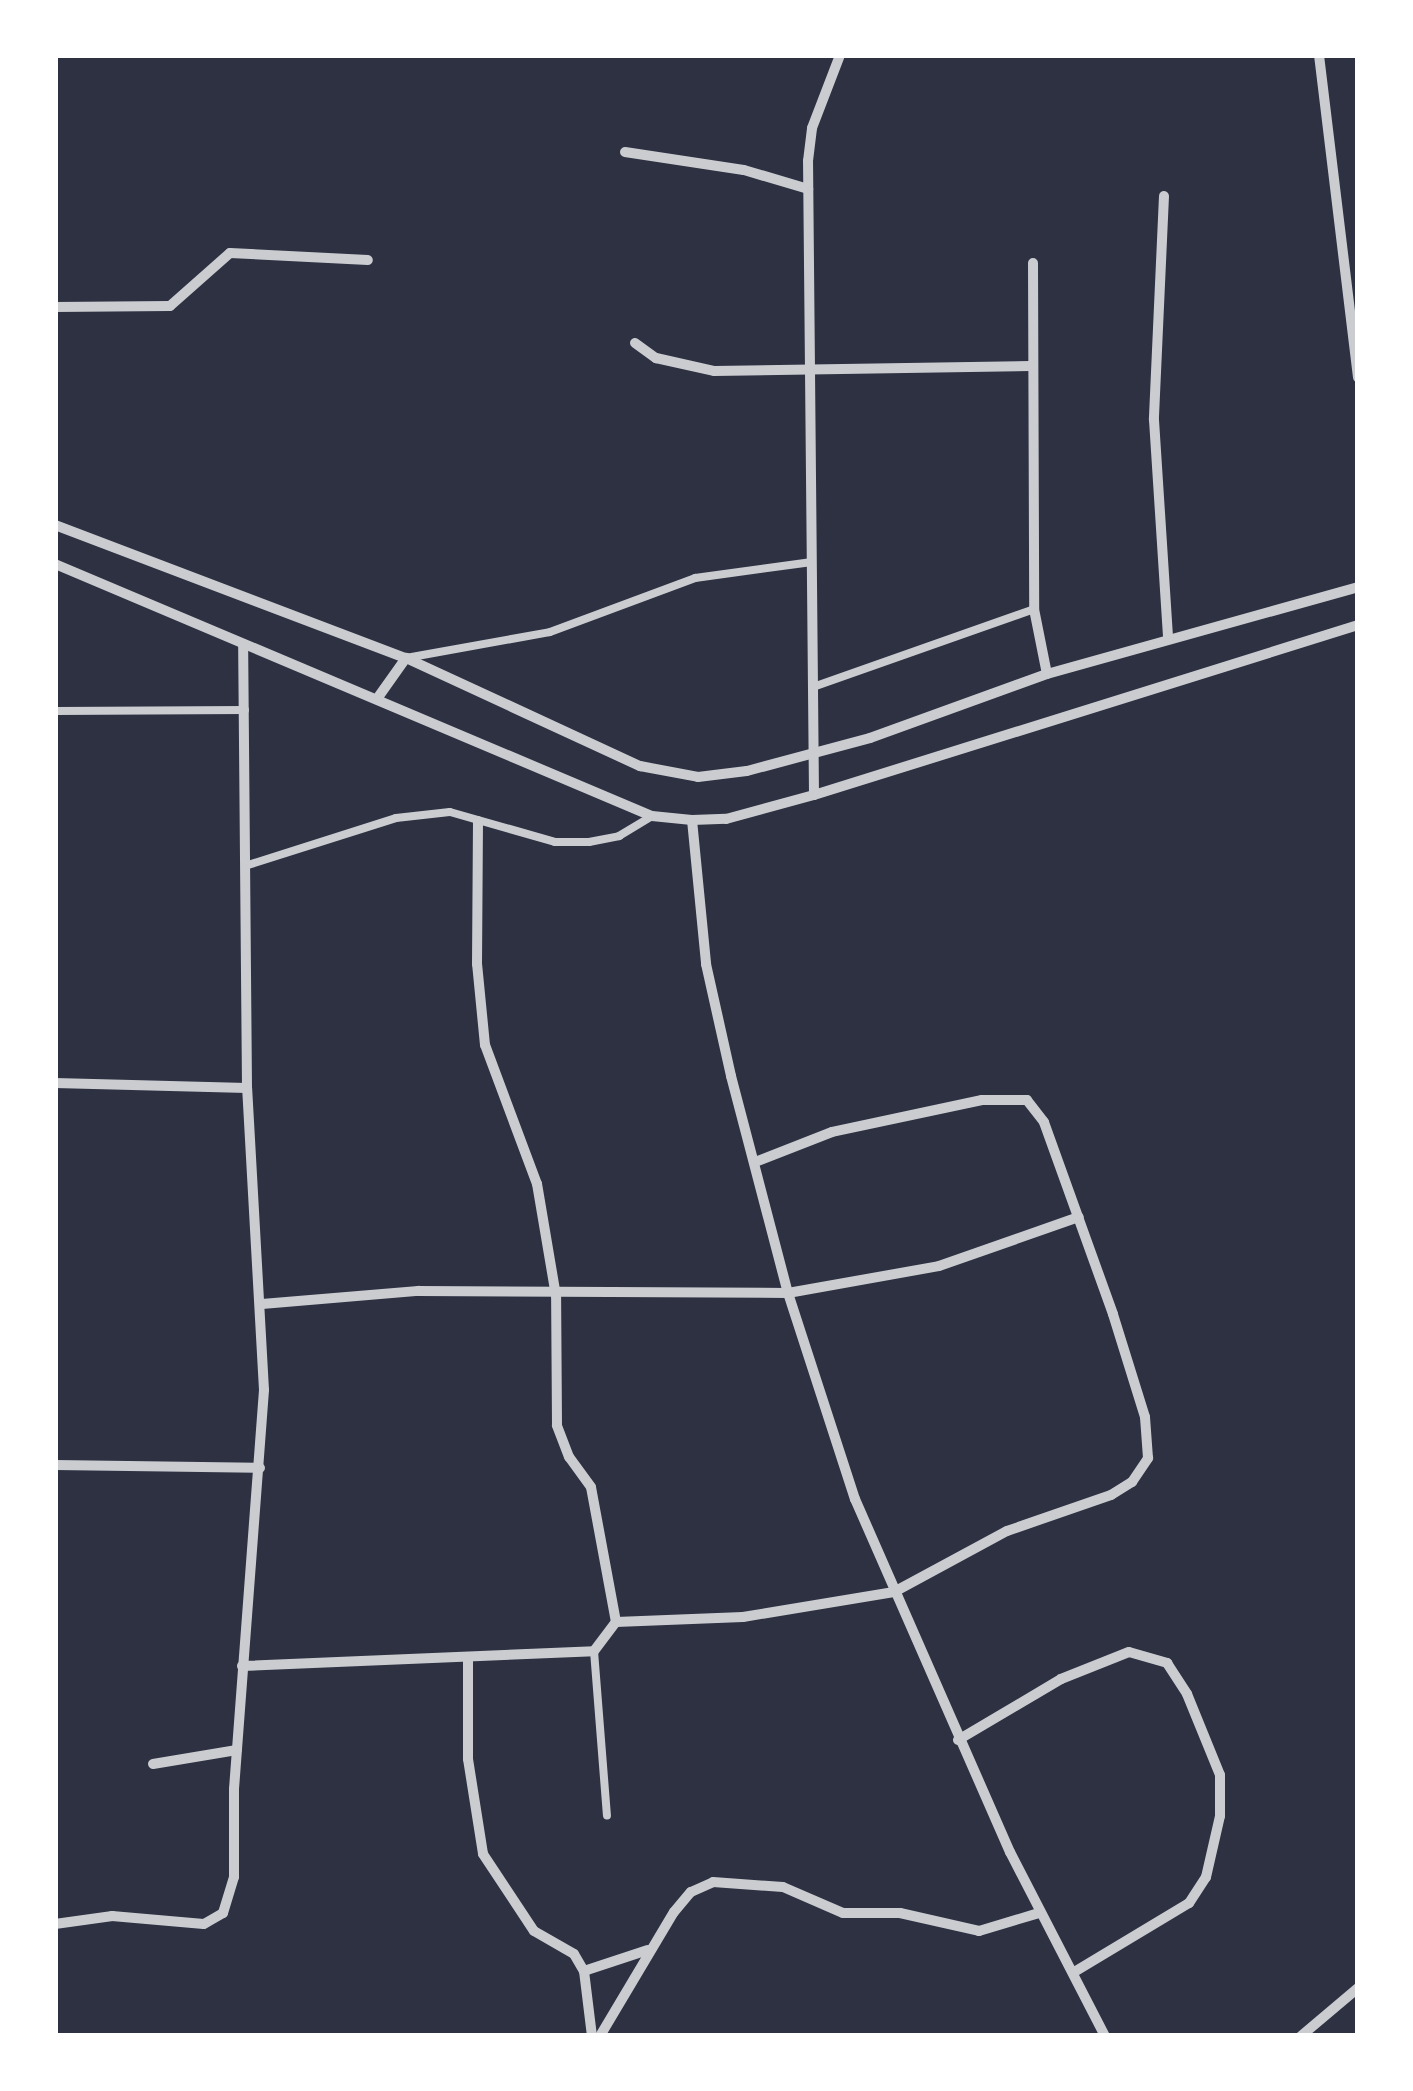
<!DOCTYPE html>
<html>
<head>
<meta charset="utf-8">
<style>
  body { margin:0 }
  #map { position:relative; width:1413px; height:2091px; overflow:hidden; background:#2d3142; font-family:"Fira Sans Condensed",sans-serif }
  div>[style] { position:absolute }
  .service>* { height:8px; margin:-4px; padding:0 4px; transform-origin:4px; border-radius:4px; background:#caccd0 }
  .minor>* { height:10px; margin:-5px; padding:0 5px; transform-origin:5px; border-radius:5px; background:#caccd0 }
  span { translate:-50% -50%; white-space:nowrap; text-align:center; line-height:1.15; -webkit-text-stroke:10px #fff; paint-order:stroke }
  .frame { position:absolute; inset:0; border:58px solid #fff; pointer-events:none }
</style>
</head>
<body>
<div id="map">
  <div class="service">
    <i style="left:406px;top:658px;width:146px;rotate:-10.2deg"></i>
    <i style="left:550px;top:632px;width:155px;rotate:-20.4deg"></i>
    <i style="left:695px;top:578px;width:118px;rotate:-7.8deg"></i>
    <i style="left:813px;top:687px;width:234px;rotate:-19.4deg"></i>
    <i style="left:55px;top:711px;width:190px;rotate:-0.3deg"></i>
    <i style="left:248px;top:865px;width:155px;rotate:-17.6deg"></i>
    <i style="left:396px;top:818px;width:54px;rotate:-6.3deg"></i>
    <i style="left:450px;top:812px;width:109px;rotate:15.9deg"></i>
    <i style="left:555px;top:842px;width:34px"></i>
    <i style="left:589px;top:842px;width:31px;rotate:-11deg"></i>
    <i style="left:619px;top:836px;width:39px;rotate:-31deg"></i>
    <i style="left:594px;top:1651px;width:165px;rotate:85.5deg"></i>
  </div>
  <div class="minor">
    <i style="left:1319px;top:55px;width:325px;rotate:83.1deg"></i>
    <i style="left:625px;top:152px;width:120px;rotate:8.6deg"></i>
    <i style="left:744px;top:170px;width:67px;rotate:16.5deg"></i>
    <i style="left:1164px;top:196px;width:224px;rotate:92.6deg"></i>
    <i style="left:1154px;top:420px;width:217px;rotate:86.3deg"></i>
    <i style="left:1033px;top:263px;width:346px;rotate:89.8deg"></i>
    <i style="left:1034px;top:609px;width:66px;rotate:78.7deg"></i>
    <i style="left:55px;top:307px;width:115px;rotate:-0.5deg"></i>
    <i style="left:170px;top:306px;width:80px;rotate:-41.5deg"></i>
    <i style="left:230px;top:253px;width:138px;rotate:2.9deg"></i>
    <i style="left:635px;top:343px;width:26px;rotate:36deg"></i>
    <i style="left:656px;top:358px;width:59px;rotate:12.6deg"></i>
    <i style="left:714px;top:371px;width:316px;rotate:-0.9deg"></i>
    <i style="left:55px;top:525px;width:375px;rotate:20.8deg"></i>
    <i style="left:406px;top:658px;width:258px;rotate:24.8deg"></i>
    <i style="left:640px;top:766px;width:59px;rotate:10.7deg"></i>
    <i style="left:698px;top:777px;width:49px;rotate:-7deg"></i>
    <i style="left:747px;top:771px;width:127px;rotate:-15deg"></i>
    <i style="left:870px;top:738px;width:188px;rotate:-19.9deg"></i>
    <i style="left:1047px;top:674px;width:323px;rotate:-15.6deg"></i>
    <i style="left:55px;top:564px;width:648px;rotate:22.89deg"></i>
    <i style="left:652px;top:816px;width:40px;rotate:5.7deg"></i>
    <i style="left:692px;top:820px;width:34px;rotate:-2deg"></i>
    <i style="left:726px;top:819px;width:91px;rotate:-15.3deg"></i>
    <i style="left:814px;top:795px;width:570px;rotate:-17.35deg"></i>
    <i style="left:379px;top:696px;width:47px;rotate:-54.6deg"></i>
    <i style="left:814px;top:795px;width:634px;rotate:-90.54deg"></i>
    <i style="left:808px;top:161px;width:33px;rotate:-83deg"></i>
    <i style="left:812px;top:128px;width:78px;rotate:-69deg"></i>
    <i style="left:692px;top:820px;width:145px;rotate:84.4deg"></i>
    <i style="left:706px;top:964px;width:115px;rotate:77.4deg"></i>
    <i style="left:731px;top:1076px;width:224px;rotate:75.3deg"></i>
    <i style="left:788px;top:1293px;width:217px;rotate:72deg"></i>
    <i style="left:855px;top:1499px;width:386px;rotate:66.3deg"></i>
    <i style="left:1010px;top:1852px;width:207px;rotate:62.7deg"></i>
    <i style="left:55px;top:1083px;width:192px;rotate:1.5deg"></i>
    <i style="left:262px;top:1304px;width:157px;rotate:-4.8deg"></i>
    <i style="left:418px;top:1291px;width:370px;rotate:0.3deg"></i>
    <i style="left:788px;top:1293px;width:153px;rotate:-10.1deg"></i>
    <i style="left:939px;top:1266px;width:148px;rotate:-19.3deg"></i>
    <i style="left:55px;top:1465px;width:205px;rotate:0.8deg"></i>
    <i style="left:616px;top:1622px;width:127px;rotate:-2.3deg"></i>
    <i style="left:743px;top:1617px;width:153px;rotate:-9.4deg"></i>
    <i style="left:894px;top:1592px;width:128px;rotate:-28.4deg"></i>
    <i style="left:1007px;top:1531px;width:110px;rotate:-19.1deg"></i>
    <i style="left:1111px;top:1495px;width:25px;rotate:-32deg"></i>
    <i style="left:1132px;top:1482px;width:29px;rotate:-56deg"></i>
    <i style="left:1148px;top:1458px;width:41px;rotate:-94.2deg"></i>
    <i style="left:1145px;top:1417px;width:108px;rotate:-107.3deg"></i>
    <i style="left:1113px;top:1314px;width:204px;rotate:-109.8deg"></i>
    <i style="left:1044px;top:1122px;width:28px;rotate:-128deg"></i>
    <i style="left:1027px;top:1100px;width:45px;rotate:180deg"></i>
    <i style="left:982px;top:1100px;width:153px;rotate:168deg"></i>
    <i style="left:832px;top:1132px;width:83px;rotate:158.7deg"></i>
    <i style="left:468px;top:1661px;width:98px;rotate:90deg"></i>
    <i style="left:468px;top:1759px;width:96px;rotate:81deg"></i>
    <i style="left:483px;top:1854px;width:92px;rotate:56.5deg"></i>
    <i style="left:534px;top:1931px;width:46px;rotate:29.9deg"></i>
    <i style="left:574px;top:1954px;width:20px;rotate:60deg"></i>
    <i style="left:584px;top:1971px;width:65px;rotate:83deg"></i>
    <i style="left:242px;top:1666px;width:352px;rotate:-2.4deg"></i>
    <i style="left:594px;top:1651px;width:36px;rotate:-53deg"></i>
    <i style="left:616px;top:1622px;width:137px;rotate:-100.5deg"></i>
    <i style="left:591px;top:1487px;width:37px;rotate:-126deg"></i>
    <i style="left:569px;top:1457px;width:34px;rotate:-111deg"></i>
    <i style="left:557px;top:1425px;width:129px;rotate:-90.4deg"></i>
    <i style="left:556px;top:1296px;width:114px;rotate:-99.6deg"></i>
    <i style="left:537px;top:1184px;width:148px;rotate:-110.5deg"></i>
    <i style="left:485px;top:1045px;width:81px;rotate:-95.6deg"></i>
    <i style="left:477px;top:964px;width:143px;rotate:-89.6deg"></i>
    <i style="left:958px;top:1740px;width:120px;rotate:-30.6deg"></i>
    <i style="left:1061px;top:1679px;width:73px;rotate:-21.7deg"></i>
    <i style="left:1129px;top:1652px;width:40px;rotate:16deg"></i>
    <i style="left:1167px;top:1663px;width:37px;rotate:57deg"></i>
    <i style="left:1187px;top:1694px;width:87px;rotate:67.8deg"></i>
    <i style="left:1220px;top:1775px;width:41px;rotate:90deg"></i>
    <i style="left:1220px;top:1816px;width:63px;rotate:102.9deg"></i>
    <i style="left:1206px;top:1877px;width:31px;rotate:123deg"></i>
    <i style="left:1189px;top:1903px;width:132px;rotate:149deg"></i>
    <i style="left:153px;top:1764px;width:85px;rotate:-9.5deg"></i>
    <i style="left:55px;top:1924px;width:58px;rotate:-8deg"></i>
    <i style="left:112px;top:1916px;width:92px;rotate:5deg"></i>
    <i style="left:204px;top:1924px;width:22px;rotate:-30deg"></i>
    <i style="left:223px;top:1913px;width:38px;rotate:-73deg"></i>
    <i style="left:234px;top:1877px;width:88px;rotate:-90deg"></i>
    <i style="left:234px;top:1789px;width:400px;rotate:-85.7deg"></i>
    <i style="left:264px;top:1390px;width:302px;rotate:-93.2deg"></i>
    <i style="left:247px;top:1088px;width:444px;rotate:-90.5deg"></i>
    <i style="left:584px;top:1971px;width:67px;rotate:-18.2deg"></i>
    <i style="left:600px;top:2036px;width:144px;rotate:-59.2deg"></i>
    <i style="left:674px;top:1912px;width:26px;rotate:-50deg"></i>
    <i style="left:691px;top:1892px;width:24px;rotate:-24deg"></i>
    <i style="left:713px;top:1882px;width:70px;rotate:4.1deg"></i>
    <i style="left:783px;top:1887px;width:65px;rotate:23.4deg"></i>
    <i style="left:843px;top:1913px;width:57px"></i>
    <i style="left:900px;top:1913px;width:81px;rotate:12.8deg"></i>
    <i style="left:979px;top:1931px;width:63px;rotate:-16.7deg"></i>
    <i style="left:1301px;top:2036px;width:75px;rotate:-40.1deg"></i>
  </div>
  <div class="frame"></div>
</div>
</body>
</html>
